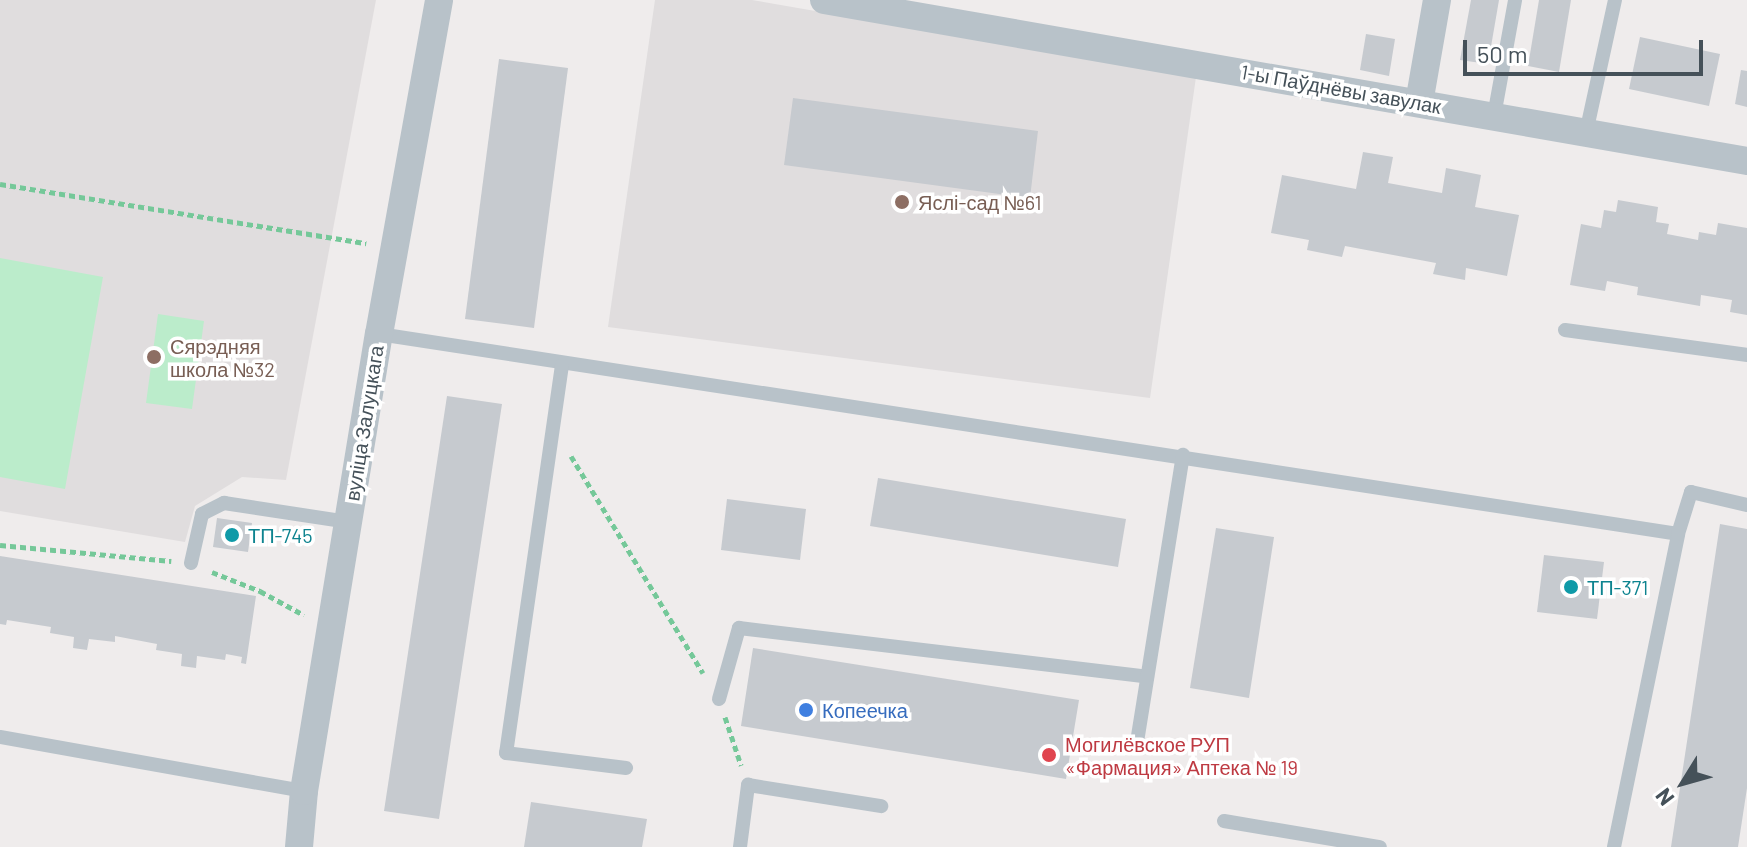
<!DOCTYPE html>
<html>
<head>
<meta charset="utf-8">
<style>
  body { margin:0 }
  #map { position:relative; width:1747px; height:847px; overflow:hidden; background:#efecec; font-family:Barlow,sans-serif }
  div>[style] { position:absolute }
  .education>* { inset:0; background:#e0ddde }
  .green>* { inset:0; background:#bbeccb }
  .building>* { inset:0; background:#c6cacf }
  .path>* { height:5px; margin-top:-2.5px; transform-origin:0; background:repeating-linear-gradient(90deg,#75c899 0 6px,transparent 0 10px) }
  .service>* { height:14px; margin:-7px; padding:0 7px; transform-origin:7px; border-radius:7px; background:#b8c2c9 }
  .minor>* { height:28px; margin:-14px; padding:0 14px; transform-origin:14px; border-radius:14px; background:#b8c2c9 }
  .dots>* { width:22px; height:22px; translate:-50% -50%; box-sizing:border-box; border:4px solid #fff; border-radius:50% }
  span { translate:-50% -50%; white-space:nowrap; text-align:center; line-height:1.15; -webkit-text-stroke:7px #fff; paint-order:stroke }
  .street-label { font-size:20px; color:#455159 }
  .education-label { font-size:20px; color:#785e54 }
  .left { translate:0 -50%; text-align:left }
  .culture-label { font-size:20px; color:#0d838f }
  .shop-label { font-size:20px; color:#366cbe }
  .health-label { font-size:20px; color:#be3a42 }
  .north { position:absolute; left:1643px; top:743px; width:80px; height:80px; -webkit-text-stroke:6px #fff; paint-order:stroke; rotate:233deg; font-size:22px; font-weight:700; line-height:32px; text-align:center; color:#455159 }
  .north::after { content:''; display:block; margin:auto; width:28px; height:36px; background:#455159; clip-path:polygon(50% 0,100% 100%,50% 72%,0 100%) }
  .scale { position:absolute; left:1463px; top:40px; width:240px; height:36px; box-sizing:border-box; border:4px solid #455159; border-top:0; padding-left:10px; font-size:24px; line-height:28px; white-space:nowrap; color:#455159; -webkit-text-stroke:6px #fff; paint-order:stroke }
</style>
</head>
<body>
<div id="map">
  <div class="education">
    <i style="clip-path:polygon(0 0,376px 0,286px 480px,242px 477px,195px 506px,185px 542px,0 511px)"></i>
    <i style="clip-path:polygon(655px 0,752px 0,1196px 77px,1150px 398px,608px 327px)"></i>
  </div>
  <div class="green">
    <i style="clip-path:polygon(0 258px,103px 277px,65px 489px,0 477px)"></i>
    <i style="clip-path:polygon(158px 314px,204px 321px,192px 409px,146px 403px)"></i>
  </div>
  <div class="building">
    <i style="clip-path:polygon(1471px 0,1499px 0,1488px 64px,1460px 60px)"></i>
    <i style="clip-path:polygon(1539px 0,1571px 0,1559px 72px,1528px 66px)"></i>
    <i style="clip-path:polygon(1366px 34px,1395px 39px,1389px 76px,1360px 70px)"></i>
    <i style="clip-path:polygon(1640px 37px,1720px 54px,1709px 106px,1629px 89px)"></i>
    <i style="clip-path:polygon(499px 59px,568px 68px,534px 328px,465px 319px)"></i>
    <i style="clip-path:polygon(1741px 70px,1747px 71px,1747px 107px,1735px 104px)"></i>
    <i style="clip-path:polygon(793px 98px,1038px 131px,1030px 198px,784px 165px)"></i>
    <i style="clip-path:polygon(1363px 152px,1393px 157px,1388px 183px,1442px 193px,1446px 168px,1481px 175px,1475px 207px,1519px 215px,1507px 276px,1466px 268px,1465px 280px,1433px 274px,1436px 263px,1345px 246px,1342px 257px,1307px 250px,1309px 240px,1271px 233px,1282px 175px,1356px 189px)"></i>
    <i style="clip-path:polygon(1618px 200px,1658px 207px,1656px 222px,1669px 224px,1667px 234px,1698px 240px,1699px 232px,1716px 235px,1718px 223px,1747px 228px,1747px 315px,1730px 312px,1732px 300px,1701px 295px,1700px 306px,1637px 295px,1638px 287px,1607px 281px,1605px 291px,1570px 285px,1581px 224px,1601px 228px,1604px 210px,1616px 212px)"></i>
    <i style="clip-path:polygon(447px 396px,502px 404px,439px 819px,384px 811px)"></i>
    <i style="clip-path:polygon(878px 478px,1126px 519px,1118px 567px,870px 526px)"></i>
    <i style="clip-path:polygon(727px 499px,806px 509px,800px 560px,721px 550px)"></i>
    <i style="clip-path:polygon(217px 518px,252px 523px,248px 552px,213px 547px)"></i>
    <i style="clip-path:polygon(1720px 524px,1747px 529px,1747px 788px,1738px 847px,1671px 847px)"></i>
    <i style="clip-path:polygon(1216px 528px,1274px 537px,1249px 698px,1190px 688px)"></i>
    <i style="clip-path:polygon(1544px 555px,1604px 562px,1597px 619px,1537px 612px)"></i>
    <i style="clip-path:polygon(0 556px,256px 596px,246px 664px,241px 663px,242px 657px,226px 654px,225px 660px,197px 656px,196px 668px,181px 666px,182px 654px,156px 650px,157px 644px,115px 636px,115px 642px,89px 639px,87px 650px,73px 648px,74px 637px,50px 633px,51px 627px,7px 620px,6px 625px,0 624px)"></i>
    <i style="clip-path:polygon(753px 648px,1079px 700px,1066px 779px,741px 726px)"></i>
    <i style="clip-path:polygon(531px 802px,647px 819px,642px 847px,524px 847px)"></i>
  </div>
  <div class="path">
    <i style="left:0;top:184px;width:371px;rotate:9.2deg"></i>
    <i style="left:571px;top:456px;width:254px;rotate:58.7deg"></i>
    <i style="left:0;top:545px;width:172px;rotate:5.3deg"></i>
    <i style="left:212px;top:572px;width:52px;rotate:21.6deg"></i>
    <i style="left:260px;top:591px;width:50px;rotate:28.6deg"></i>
    <i style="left:725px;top:717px;width:51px;rotate:71.6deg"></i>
  </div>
  <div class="service">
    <i style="left:1494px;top:116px;width:118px;rotate:-79.7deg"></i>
    <i style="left:1586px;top:133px;width:136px;rotate:-77.7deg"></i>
    <i style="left:1565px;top:330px;width:184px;rotate:7.8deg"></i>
    <i style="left:379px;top:334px;width:1314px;rotate:8.75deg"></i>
    <i style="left:562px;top:365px;width:392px;rotate:98.2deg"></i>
    <i style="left:506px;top:753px;width:121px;rotate:7.1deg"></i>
    <i style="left:191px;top:563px;width:50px;rotate:-77.3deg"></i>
    <i style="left:202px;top:514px;width:25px;rotate:-27deg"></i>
    <i style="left:224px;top:503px;width:125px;rotate:8.7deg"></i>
    <i style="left:719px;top:699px;width:74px;rotate:-74.3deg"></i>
    <i style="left:739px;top:628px;width:411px;rotate:6.8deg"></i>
    <i style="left:0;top:737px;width:309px;rotate:10.1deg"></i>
    <i style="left:1137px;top:742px;width:291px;rotate:-80.9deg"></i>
    <i style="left:1224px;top:821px;width:158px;rotate:9.5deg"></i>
    <i style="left:740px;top:847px;width:63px;rotate:-82.6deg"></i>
    <i style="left:748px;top:785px;width:135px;rotate:9deg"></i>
    <i style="left:1614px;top:847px;width:319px;rotate:-78.4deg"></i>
    <i style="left:1678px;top:534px;width:44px;rotate:-72.8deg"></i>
    <i style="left:1691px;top:492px;width:57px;rotate:13.1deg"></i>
  </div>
  <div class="minor">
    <i style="left:824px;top:0;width:937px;rotate:9.89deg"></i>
    <i style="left:1419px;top:103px;width:105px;rotate:-80.1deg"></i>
    <i style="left:299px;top:847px;width:56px;rotate:-84.9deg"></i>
    <i style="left:304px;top:791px;width:463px;rotate:-80.7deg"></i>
    <i style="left:379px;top:334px;width:339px;rotate:-79.8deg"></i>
  </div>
  <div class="dots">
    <i style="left:902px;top:202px;background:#8d6e63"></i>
    <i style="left:154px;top:357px;background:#8d6e63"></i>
    <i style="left:232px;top:535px;background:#0f9aa8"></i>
    <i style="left:1571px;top:587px;background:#0f9aa8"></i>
    <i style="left:806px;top:710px;background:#3f7fe0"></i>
    <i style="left:1049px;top:755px;background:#e0444e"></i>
  </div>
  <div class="street-label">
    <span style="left:1341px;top:89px;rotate:10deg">1-ы Паўднёвы завулак</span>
    <span style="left:364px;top:423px;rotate:-81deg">вуліца Залуцкага</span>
  </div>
  <div class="education-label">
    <span class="left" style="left:918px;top:202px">Яслі-сад №61</span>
    <span class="left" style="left:170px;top:358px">Сярэдняя<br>школа №32</span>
  </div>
  <div class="culture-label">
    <span class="left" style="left:248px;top:535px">ТП-745</span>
    <span class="left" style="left:1587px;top:587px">ТП-371</span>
  </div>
  <div class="shop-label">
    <span class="left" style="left:822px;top:710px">Копеечка</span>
  </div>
  <div class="health-label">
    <span class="left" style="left:1065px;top:756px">Могилёвское РУП<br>«Фармация» Аптека № 19</span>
  </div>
  <div class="north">N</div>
  <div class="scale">50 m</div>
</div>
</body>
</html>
